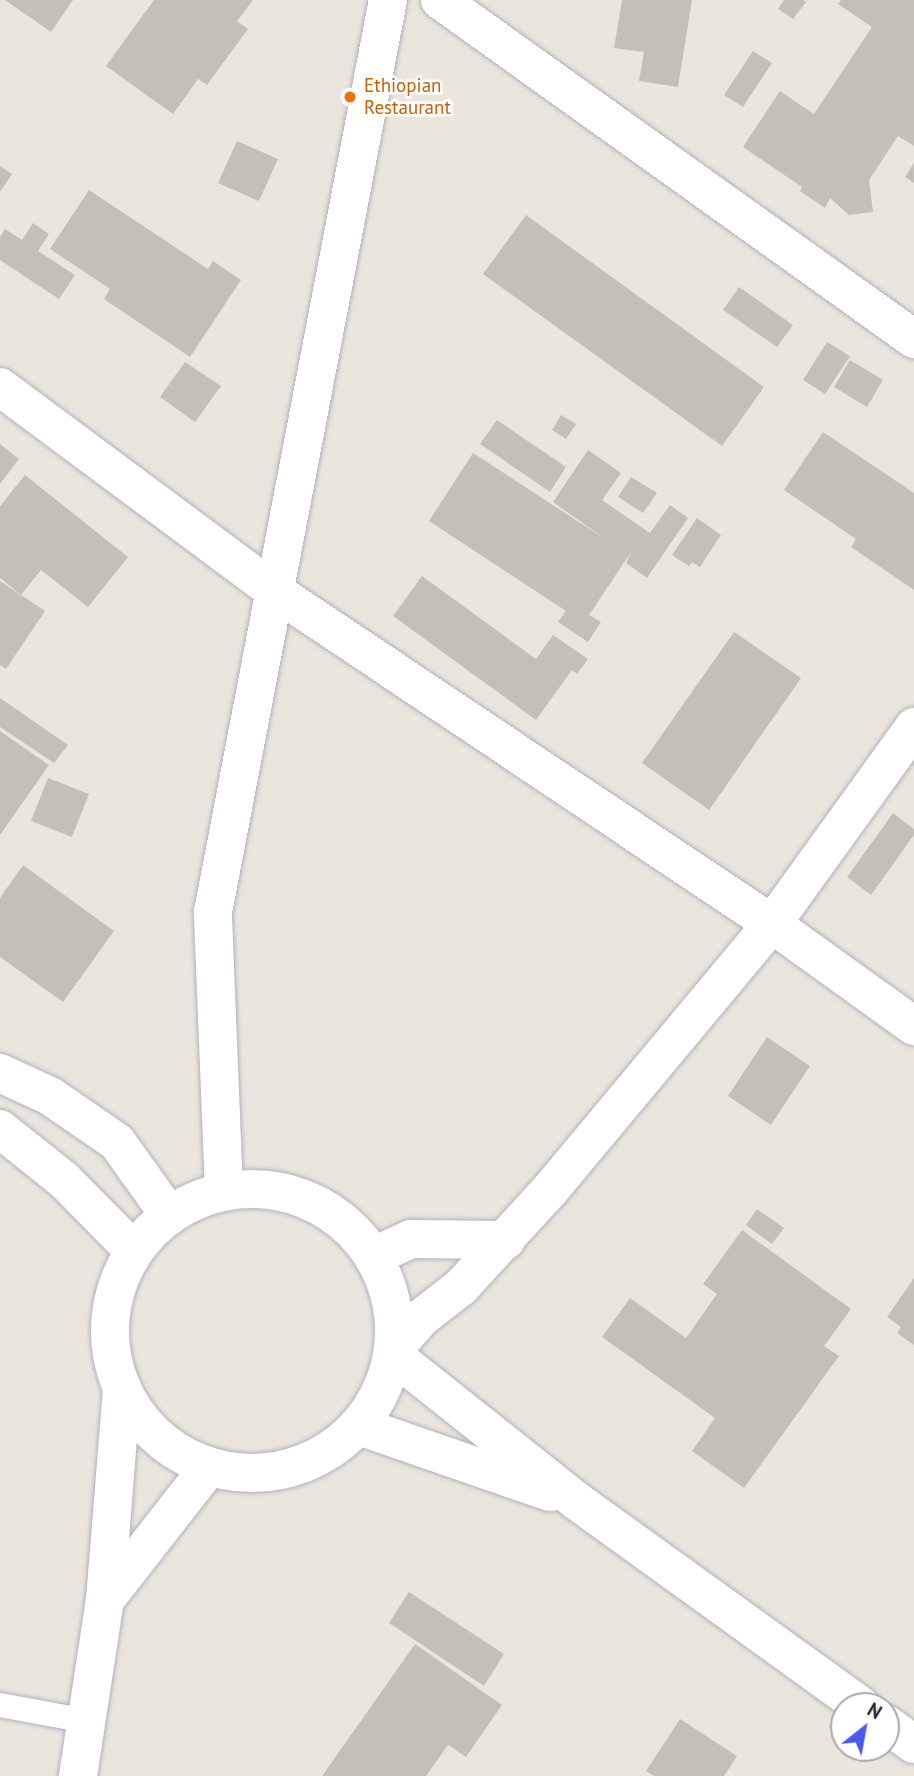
<!DOCTYPE html>
<html>
<head>
<meta charset="utf-8">
<style>
  body { margin:0 }
  #map { position:relative; width:914px; height:1776px; overflow:hidden; background:#ebe6dd; font-family:"PT Sans",sans-serif }
  div>[style] { position:absolute }
  .building>* { inset:0; background:#c4c0b8 }
  .roads { filter:drop-shadow(0 0 2px #b0b2bd) drop-shadow(0 0 2px #b0b2bd) }
  .service>* { height:24px; margin:-12px; padding:0 12px; transform-origin:12px; border-radius:12px; background:#fff }
  .minor>* { height:38px; margin:-19px; padding:0 19px; transform-origin:19px; border-radius:19px; background:#fff }
  .tertiary>* { height:38px; margin:-19px; padding:0 19px; transform-origin:19px; border-radius:19px; background:#fff }
  .secondary>* { height:38px; margin:-19px; padding:0 19px; transform-origin:19px; border-radius:19px; background:#fff }
  .secondary>.ring { margin:-19px; padding:0; box-sizing:content-box; background:none; border:38px solid #fff; border-radius:50% }
  .dots>* { width:19px; height:19px; translate:-50% -50%; box-sizing:border-box; border:4px solid #fff; border-radius:50% }
  span { translate:-50% -50%; white-space:nowrap; text-align:center; line-height:1.15; -webkit-text-stroke:5px #fff; paint-order:stroke }
  .food-label { font-size:19px; color:#c56008 }
  .left { translate:0 -50%; text-align:left }
  .north { position:absolute; left:830px; top:1692px; width:70px; height:70px; box-sizing:border-box; background:#fff; border:2px solid #aaa; border-radius:50%; rotate:31deg; font-size:19px; font-weight:700; line-height:28px; text-align:center; color:#2a2a2a }
  .north::after { content:''; display:block; margin:auto; width:24px; height:32px; background:#495aec; clip-path:polygon(50% 0,100% 100%,50% 72%,0 100%) }
</style>
</head>
<body>
<div id="map">
  <div class="building">
    <i style="clip-path:polygon(5px 0,73px 0,51px 32px)"></i>
    <i style="clip-path:polygon(154px 0,253px 0,237px 21px,248px 29px,207px 85px,198px 79px,173px 114px,106px 66px)"></i>
    <i style="clip-path:polygon(622px 0,692px 0,678px 87px,639px 81px,644px 52px,614px 48px)"></i>
    <i style="clip-path:polygon(784px 0,803px 0,806px 2px,793px 19px,778px 9px)"></i>
    <i style="clip-path:polygon(841px 0,914px 0,914px 146px,898px 136px,869px 180px,873px 212px,849px 215px,830px 198px,825px 208px,800px 191px,802px 187px,743px 147px,780px 91px,814px 114px,872px 27px,838px 4px)"></i>
    <i style="clip-path:polygon(753px 51px,772px 63px,743px 107px,724px 95px)"></i>
    <i style="clip-path:polygon(237px 141px,278px 159px,259px 201px,218px 183px)"></i>
    <i style="clip-path:polygon(914px 163px,914px 183px,905px 177px)"></i>
    <i style="clip-path:polygon(0 166px,12px 174px,0 192px)"></i>
    <i style="clip-path:polygon(89px 190px,208px 269px,213px 261px,241px 280px,190px 357px,104px 299px,110px 289px,50px 249px)"></i>
    <i style="clip-path:polygon(526px 215px,764px 387px,722px 446px,483px 274px)"></i>
    <i style="clip-path:polygon(33px 223px,49px 234px,38px 251px,75px 275px,59px 299px,0 260px,0 237px,5px 229px,22px 240px)"></i>
    <i style="clip-path:polygon(739px 287px,793px 325px,777px 347px,723px 310px)"></i>
    <i style="clip-path:polygon(827px 342px,850px 356px,825px 394px,803px 380px)"></i>
    <i style="clip-path:polygon(850px 360px,883px 380px,867px 407px,834px 387px)"></i>
    <i style="clip-path:polygon(185px 362px,221px 386px,195px 422px,160px 397px)"></i>
    <i style="clip-path:polygon(561px 415px,576px 424px,566px 439px,552px 430px)"></i>
    <i style="clip-path:polygon(497px 420px,566px 467px,550px 492px,480px 444px)"></i>
    <i style="clip-path:polygon(823px 432px,914px 493px,914px 590px,851px 547px,856px 539px,784px 490px)"></i>
    <i style="clip-path:polygon(0 444px,19px 459px,0 484px)"></i>
    <i style="clip-path:polygon(588px 450px,621px 473px,602px 500px,650px 533px,670px 505px,688px 518px,647px 578px,626px 563px,631px 552px,589px 615px,601px 622px,588px 642px,558px 622px,566px 611px,429px 521px,473px 453px,605px 539px,553px 502px)"></i>
    <i style="clip-path:polygon(25px 475px,128px 557px,88px 607px,41px 570px,21px 595px,0 578px,0 506px)"></i>
    <i style="clip-path:polygon(631px 477px,657px 493px,643px 513px,618px 497px)"></i>
    <i style="clip-path:polygon(697px 518px,721px 535px,700px 567px,692px 562px,689px 566px,672px 555px)"></i>
    <i style="clip-path:polygon(422px 576px,536px 659px,553px 635px,588px 659px,577px 674px,572px 670px,536px 720px,393px 616px)"></i>
    <i style="clip-path:polygon(0 581px,45px 611px,6px 669px,0 665px)"></i>
    <i style="clip-path:polygon(734px 632px,801px 678px,709px 810px,642px 763px)"></i>
    <i style="clip-path:polygon(0 698px,68px 745px,54px 763px,0 727px)"></i>
    <i style="clip-path:polygon(0 731px,49px 765px,0 835px)"></i>
    <i style="clip-path:polygon(48px 778px,89px 794px,72px 837px,31px 821px)"></i>
    <i style="clip-path:polygon(893px 813px,914px 829px,914px 835px,871px 895px,847px 877px)"></i>
    <i style="clip-path:polygon(23px 865px,114px 931px,63px 1002px,0 957px,0 898px)"></i>
    <i style="clip-path:polygon(767px 1037px,810px 1066px,771px 1125px,728px 1096px)"></i>
    <i style="clip-path:polygon(757px 1209px,784px 1228px,772px 1244px,746px 1225px)"></i>
    <i style="clip-path:polygon(742px 1230px,851px 1309px,824px 1346px,839px 1356px,744px 1488px,692px 1451px,715px 1418px,602px 1337px,630px 1298px,686px 1338px,717px 1294px,703px 1284px)"></i>
    <i style="clip-path:polygon(914px 1278px,914px 1345px,897px 1333px,901px 1327px,887px 1317px)"></i>
    <i style="clip-path:polygon(409px 1592px,504px 1654px,484px 1686px,389px 1623px)"></i>
    <i style="clip-path:polygon(415px 1644px,502px 1705px,466px 1757px,448px 1745px,426px 1776px,322px 1776px)"></i>
    <i style="clip-path:polygon(680px 1719px,737px 1756px,724px 1776px,654px 1776px,646px 1771px)"></i>
  </div>
  <div class="roads">
    <div class="service">
      <i style="left:0;top:1705px;width:87px;rotate:10.5deg"></i>
    </div>
    <div class="minor">
      <i style="left:440px;top:0;width:583px;rotate:35.57deg"></i>
      <i style="left:0;top:387px;width:344px;rotate:36.6deg"></i>
      <i style="left:276px;top:592px;width:597px;rotate:33.8deg"></i>
      <i style="left:772px;top:924px;width:175px;rotate:35.7deg"></i>
      <i style="left:374px;top:1256px;width:41px;rotate:-24.7deg"></i>
      <i style="left:411px;top:1239px;width:95px;rotate:0.6deg"></i>
      <i style="left:394px;top:1349px;width:41px;rotate:-48.9deg"></i>
      <i style="left:421px;top:1318px;width:51px;rotate:-37.8deg"></i>
      <i style="left:461px;top:1287px;width:132px;rotate:-47.5deg"></i>
      <i style="left:550px;top:1190px;width:346px;rotate:-50.2deg"></i>
      <i style="left:772px;top:924px;width:243px;rotate:-54.2deg"></i>
    </div>
    <div class="tertiary">
      <i style="left:224px;top:1191px;width:279px;rotate:-92.3deg"></i>
      <i style="left:213px;top:912px;width:929px;rotate:-79.14deg"></i>
      <i style="left:393px;top:1355px;width:236px;rotate:38.5deg"></i>
      <i style="left:578px;top:1502px;width:349px;rotate:35.8deg"></i>
      <i style="left:359px;top:1426px;width:202px;rotate:19.1deg"></i>
      <i style="left:886px;top:1724px;width:34px;rotate:36deg"></i>
    </div>
    <div class="secondary">
      <i style="left:0;top:1073px;width:55px;rotate:24.7deg"></i>
      <i style="left:50px;top:1096px;width:81px;rotate:34.5deg"></i>
      <i style="left:117px;top:1142px;width:90px;rotate:54.5deg"></i>
      <i style="left:0;top:1129px;width:82px;rotate:38.6deg"></i>
      <i style="left:64px;top:1180px;width:98px;rotate:45.4deg"></i>
      <i class="ring" style="left:110px;top:1189px;width:246px;height:246px"></i>
      <i style="left:105px;top:1600px;width:169px;rotate:-52deg"></i>
      <i style="left:78px;top:1776px;width:178px;rotate:-81.3deg"></i>
      <i style="left:105px;top:1600px;width:213px;rotate:-85.4deg"></i>
    </div>
  </div>
  <div class="dots">
    <i style="left:350px;top:97px;background:#e8710a"></i>
  </div>
  <div class="food-label">
    <span class="left" style="left:364px;top:97px">Ethiopian<br>Restaurant</span>
  </div>
  <div class="north">N</div>
</div>
</body>
</html>
